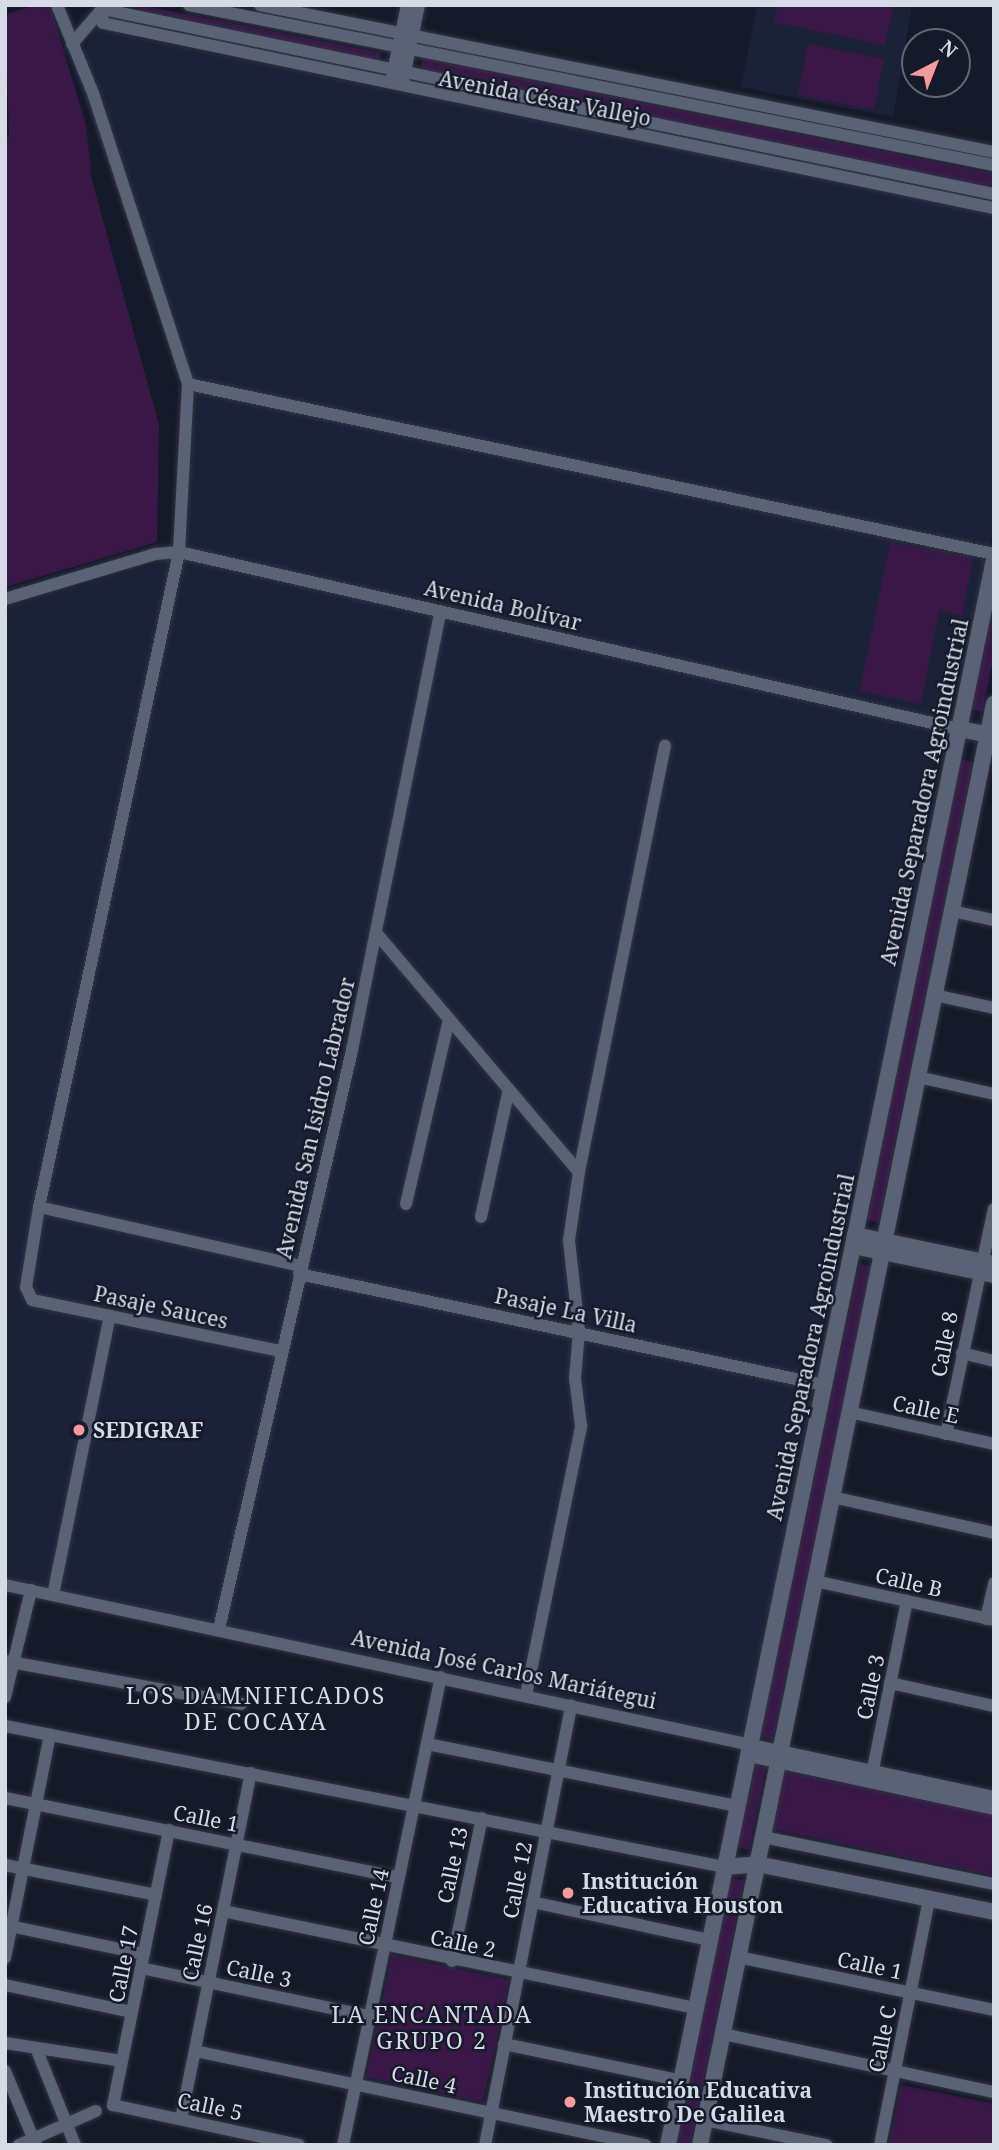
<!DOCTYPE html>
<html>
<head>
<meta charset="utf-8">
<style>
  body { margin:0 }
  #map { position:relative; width:999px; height:2150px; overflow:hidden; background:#151a2a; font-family:"Noto Serif",serif }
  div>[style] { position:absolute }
  .built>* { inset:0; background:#1b2238 }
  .green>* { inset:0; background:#391848 }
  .roads { filter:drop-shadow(0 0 2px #313441) drop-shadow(0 0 2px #313441) }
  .minor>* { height:12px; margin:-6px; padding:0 6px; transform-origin:6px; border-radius:6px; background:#5a6275 }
  .tertiary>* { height:16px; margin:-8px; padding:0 8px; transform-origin:8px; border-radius:8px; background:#5a6275 }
  .dots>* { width:19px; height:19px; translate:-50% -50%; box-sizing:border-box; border:4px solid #151a2a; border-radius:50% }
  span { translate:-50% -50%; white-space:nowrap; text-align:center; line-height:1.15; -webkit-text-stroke:5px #151a2a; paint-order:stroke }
  .street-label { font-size:21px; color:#d6dbe6 }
  .poi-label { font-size:21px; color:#d6dbe6; font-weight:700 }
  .left { translate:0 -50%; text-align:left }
  .neighbourhood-label { font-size:23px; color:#d6dbe6; letter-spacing:2px }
  .frame { position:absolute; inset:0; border:7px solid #d6dbe6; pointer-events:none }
  .north { position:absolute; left:901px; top:28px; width:70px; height:70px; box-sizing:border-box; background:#151a2a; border:2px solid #626775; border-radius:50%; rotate:42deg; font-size:19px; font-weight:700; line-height:28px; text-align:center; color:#d6dbe6 }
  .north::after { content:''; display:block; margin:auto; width:24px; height:32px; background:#f59b9b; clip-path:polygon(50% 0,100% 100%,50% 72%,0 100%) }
</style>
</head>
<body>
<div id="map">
  <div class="built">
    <i style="clip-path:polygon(757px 5px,912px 5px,893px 117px,741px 87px)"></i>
    <i style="clip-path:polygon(94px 29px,994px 214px,994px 528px,746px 1744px,5px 1587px,5px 608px,169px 560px,185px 541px,184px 386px,75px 70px)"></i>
  </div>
  <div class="green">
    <i style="clip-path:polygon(35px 5px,50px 5px,86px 125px,92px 180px,159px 425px,157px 542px,5px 587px,5px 141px,9px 136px,5px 15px)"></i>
    <i style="clip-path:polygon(140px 5px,381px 53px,380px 62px,139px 13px)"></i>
    <i style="clip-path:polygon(777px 5px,893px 5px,885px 45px,774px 22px)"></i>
    <i style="clip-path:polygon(808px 44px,884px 59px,874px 110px,798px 95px)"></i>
    <i style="clip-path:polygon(423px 58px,994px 174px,994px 190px,420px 73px)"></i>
    <i style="clip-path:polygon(890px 542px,973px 558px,962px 615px,939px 610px,921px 704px,860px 691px)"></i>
    <i style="clip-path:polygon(994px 593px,994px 655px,982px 712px,970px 709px)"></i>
    <i style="clip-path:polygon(961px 759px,973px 762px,879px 1222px,867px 1220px)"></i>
    <i style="clip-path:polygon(859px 1264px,873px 1267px,773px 1740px,760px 1737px)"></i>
    <i style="clip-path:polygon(754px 1764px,766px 1767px,749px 1850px,737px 1847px)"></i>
    <i style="clip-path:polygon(785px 1771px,994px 1815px,994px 1876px,773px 1829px)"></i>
    <i style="clip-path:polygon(731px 1878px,744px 1881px,690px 2145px,677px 2145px)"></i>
    <i style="clip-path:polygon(392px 1955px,509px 1980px,483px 2102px,366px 2077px)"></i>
    <i style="clip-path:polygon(901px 2085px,994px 2104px,994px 2145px,889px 2145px)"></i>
  </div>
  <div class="roads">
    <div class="minor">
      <i style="left:57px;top:5px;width:95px;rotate:67.8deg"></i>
      <i style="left:93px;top:93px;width:306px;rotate:71.9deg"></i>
      <i style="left:188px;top:384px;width:168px;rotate:93.1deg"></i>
      <i style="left:179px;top:552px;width:670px;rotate:102.06deg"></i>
      <i style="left:39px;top:1207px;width:81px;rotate:99.2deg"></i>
      <i style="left:26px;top:1287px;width:14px;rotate:65deg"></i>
      <i style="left:32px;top:1300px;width:254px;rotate:11.6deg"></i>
      <i style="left:189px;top:5px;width:821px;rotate:11.24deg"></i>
      <i style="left:260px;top:5px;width:749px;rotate:11.32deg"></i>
      <i style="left:102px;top:6px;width:17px;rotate:87deg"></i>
      <i style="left:103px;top:23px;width:910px;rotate:11.73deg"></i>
      <i style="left:72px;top:44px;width:46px;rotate:-49.4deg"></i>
      <i style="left:102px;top:9px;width:911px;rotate:11.72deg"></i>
      <i style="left:392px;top:77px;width:74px;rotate:-78.2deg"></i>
      <i style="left:403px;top:81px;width:78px;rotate:-78.1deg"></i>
      <i style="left:188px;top:384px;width:824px;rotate:11.91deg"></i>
      <i style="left:5px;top:599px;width:157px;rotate:-16.7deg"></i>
      <i style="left:155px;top:554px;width:24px;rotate:-5deg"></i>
      <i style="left:179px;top:552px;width:800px;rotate:12.79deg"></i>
      <i style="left:952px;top:911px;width:43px;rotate:12.1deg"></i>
      <i style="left:377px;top:934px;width:312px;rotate:49.7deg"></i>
      <i style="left:934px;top:995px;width:61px;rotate:12.2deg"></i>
      <i style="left:918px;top:1077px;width:78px;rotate:12.6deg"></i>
      <i style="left:406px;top:1204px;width:190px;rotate:-76.9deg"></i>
      <i style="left:39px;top:1207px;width:269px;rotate:12.7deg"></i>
      <i style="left:481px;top:1217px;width:131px;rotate:-77.7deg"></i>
      <i style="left:299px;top:1274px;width:537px;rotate:11.94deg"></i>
      <i style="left:962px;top:1353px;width:33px;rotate:14deg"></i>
      <i style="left:849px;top:1412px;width:148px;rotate:12.4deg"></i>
      <i style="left:946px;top:1434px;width:230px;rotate:-78deg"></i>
      <i style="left:832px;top:1497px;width:166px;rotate:12.5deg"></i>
      <i style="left:815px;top:1581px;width:183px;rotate:12.3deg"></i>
      <i style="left:5px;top:1585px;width:1011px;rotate:12.1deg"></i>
      <i style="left:53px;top:1595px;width:285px;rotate:-78.5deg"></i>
      <i style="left:986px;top:1619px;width:37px;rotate:-77deg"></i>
      <i style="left:219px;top:1629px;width:594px;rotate:-77.06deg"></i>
      <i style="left:352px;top:1050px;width:446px;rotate:-78.6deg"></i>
      <i style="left:5px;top:1661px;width:240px;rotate:10.3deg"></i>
      <i style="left:890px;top:1683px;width:107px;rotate:12.5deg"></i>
      <i style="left:526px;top:1695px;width:275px;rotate:-78.4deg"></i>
      <i style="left:581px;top:1426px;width:48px;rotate:-97.1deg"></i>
      <i style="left:575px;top:1378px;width:47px;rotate:-85.1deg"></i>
      <i style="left:579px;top:1331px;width:92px;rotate:-96.3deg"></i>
      <i style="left:569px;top:1240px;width:69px;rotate:-81.6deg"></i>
      <i style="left:579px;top:1172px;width:435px;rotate:-78.6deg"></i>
      <i style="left:5px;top:1697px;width:110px;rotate:-76.3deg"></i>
      <i style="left:5px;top:1726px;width:734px;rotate:11.08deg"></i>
      <i style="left:427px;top:1744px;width:317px;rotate:11.3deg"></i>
      <i style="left:871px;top:1779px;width:182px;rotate:-78.6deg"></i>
      <i style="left:5px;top:1798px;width:401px;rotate:11.4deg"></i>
      <i style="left:169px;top:1830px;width:281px;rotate:101.5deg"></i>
      <i style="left:113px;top:2105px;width:190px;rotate:12.1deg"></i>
      <i style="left:763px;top:1837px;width:236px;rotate:11.5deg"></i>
      <i style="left:5px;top:1865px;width:154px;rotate:11.2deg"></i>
      <i style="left:532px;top:1902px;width:182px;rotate:12.1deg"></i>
      <i style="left:223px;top:1911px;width:484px;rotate:11.6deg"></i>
      <i style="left:5px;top:1925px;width:142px;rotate:11.8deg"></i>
      <i style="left:738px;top:1957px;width:261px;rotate:11.7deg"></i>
      <i style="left:5px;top:1958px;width:228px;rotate:-78.6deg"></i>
      <i style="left:452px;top:1961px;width:146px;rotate:-78.2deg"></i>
      <i style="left:141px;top:1968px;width:233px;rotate:11.9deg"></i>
      <i style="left:5px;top:1985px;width:130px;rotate:12deg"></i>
      <i style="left:723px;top:2034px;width:277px;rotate:12.1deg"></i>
      <i style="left:5px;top:2043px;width:118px;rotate:8.7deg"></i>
      <i style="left:504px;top:2044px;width:182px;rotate:11.7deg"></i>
      <i style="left:36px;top:2048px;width:105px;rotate:68.1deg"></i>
      <i style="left:195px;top:2051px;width:460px;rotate:11.8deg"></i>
      <i style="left:5px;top:2071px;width:80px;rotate:67.3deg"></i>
      <i style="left:181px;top:2119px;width:353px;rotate:-78.6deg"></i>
      <i style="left:705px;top:2120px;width:124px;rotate:11.7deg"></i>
      <i style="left:19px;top:2145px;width:84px;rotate:-23.8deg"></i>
      <i style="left:343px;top:2145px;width:478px;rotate:-78.2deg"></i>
      <i style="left:485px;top:2145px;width:448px;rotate:-78.9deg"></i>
      <i style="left:880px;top:2145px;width:251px;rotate:-78.7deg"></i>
    </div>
    <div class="tertiary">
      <i style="left:959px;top:729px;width:36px;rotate:11deg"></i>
      <i style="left:855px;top:1235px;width:142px;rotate:11.8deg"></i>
      <i style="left:853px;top:1246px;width:144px;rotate:11.6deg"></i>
      <i style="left:749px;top:1754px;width:251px;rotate:12.2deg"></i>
      <i style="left:725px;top:1867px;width:32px;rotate:-5deg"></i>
      <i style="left:757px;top:1864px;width:242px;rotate:11.4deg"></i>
      <i style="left:668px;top:2145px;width:1619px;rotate:-78.38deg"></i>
      <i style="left:700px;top:2145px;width:1471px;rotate:-78.47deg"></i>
    </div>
  </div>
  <div class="dots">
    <i style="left:79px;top:1430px;background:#f59b9b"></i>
    <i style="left:568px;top:1893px;background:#f59b9b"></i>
    <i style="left:570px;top:2102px;background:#f59b9b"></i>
  </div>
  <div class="street-label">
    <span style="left:545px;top:98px;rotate:11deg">Avenida César Vallejo</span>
    <span style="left:503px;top:605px;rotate:13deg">Avenida Bolívar</span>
    <span style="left:924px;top:792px;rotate:-78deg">Avenida Separadora Agroindustrial</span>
    <span style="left:315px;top:1118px;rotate:-77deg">Avenida San Isidro Labrador</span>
    <span style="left:161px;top:1307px;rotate:12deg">Pasaje Sauces</span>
    <span style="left:566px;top:1310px;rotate:12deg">Pasaje La Villa</span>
    <span style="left:944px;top:1344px;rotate:-79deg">Calle 8</span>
    <span style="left:810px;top:1347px;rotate:-78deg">Avenida Separadora Agroindustrial</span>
    <span style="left:926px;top:1409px;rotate:12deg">Calle E</span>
    <span style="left:909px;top:1582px;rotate:13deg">Calle B</span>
    <span style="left:504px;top:1669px;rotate:12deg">Avenida José Carlos Mariátegui</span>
    <span style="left:870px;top:1687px;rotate:-78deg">Calle 3</span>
    <span style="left:206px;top:1818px;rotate:11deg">Calle 1</span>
    <span style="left:452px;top:1865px;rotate:-78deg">Calle 13</span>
    <span style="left:517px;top:1880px;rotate:-79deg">Calle 12</span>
    <span style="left:373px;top:1907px;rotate:-78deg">Calle 14</span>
    <span style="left:197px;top:1942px;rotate:-78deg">Calle 16</span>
    <span style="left:463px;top:1943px;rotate:12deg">Calle 2</span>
    <span style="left:123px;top:1964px;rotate:-79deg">Calle 17</span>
    <span style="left:870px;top:1965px;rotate:12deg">Calle 1</span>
    <span style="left:259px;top:1973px;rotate:12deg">Calle 3</span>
    <span style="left:882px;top:2039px;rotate:-79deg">Calle C</span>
    <span style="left:424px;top:2079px;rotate:12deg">Calle 4</span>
    <span style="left:210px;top:2106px;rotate:12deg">Calle 5</span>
  </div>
  <div class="poi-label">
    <span class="left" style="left:93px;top:1430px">SEDIGRAF</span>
    <span class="left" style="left:582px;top:1893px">Institución<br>Educativa Houston</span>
    <span class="left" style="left:584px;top:2102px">Institución Educativa<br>Maestro De Galilea</span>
  </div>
  <div class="neighbourhood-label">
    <span style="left:256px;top:1708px">LOS DAMNIFICADOS<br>DE COCAYA</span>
    <span style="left:432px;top:2027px">LA ENCANTADA<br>GRUPO 2</span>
  </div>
  <div class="frame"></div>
  <div class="north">N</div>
</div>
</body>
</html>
